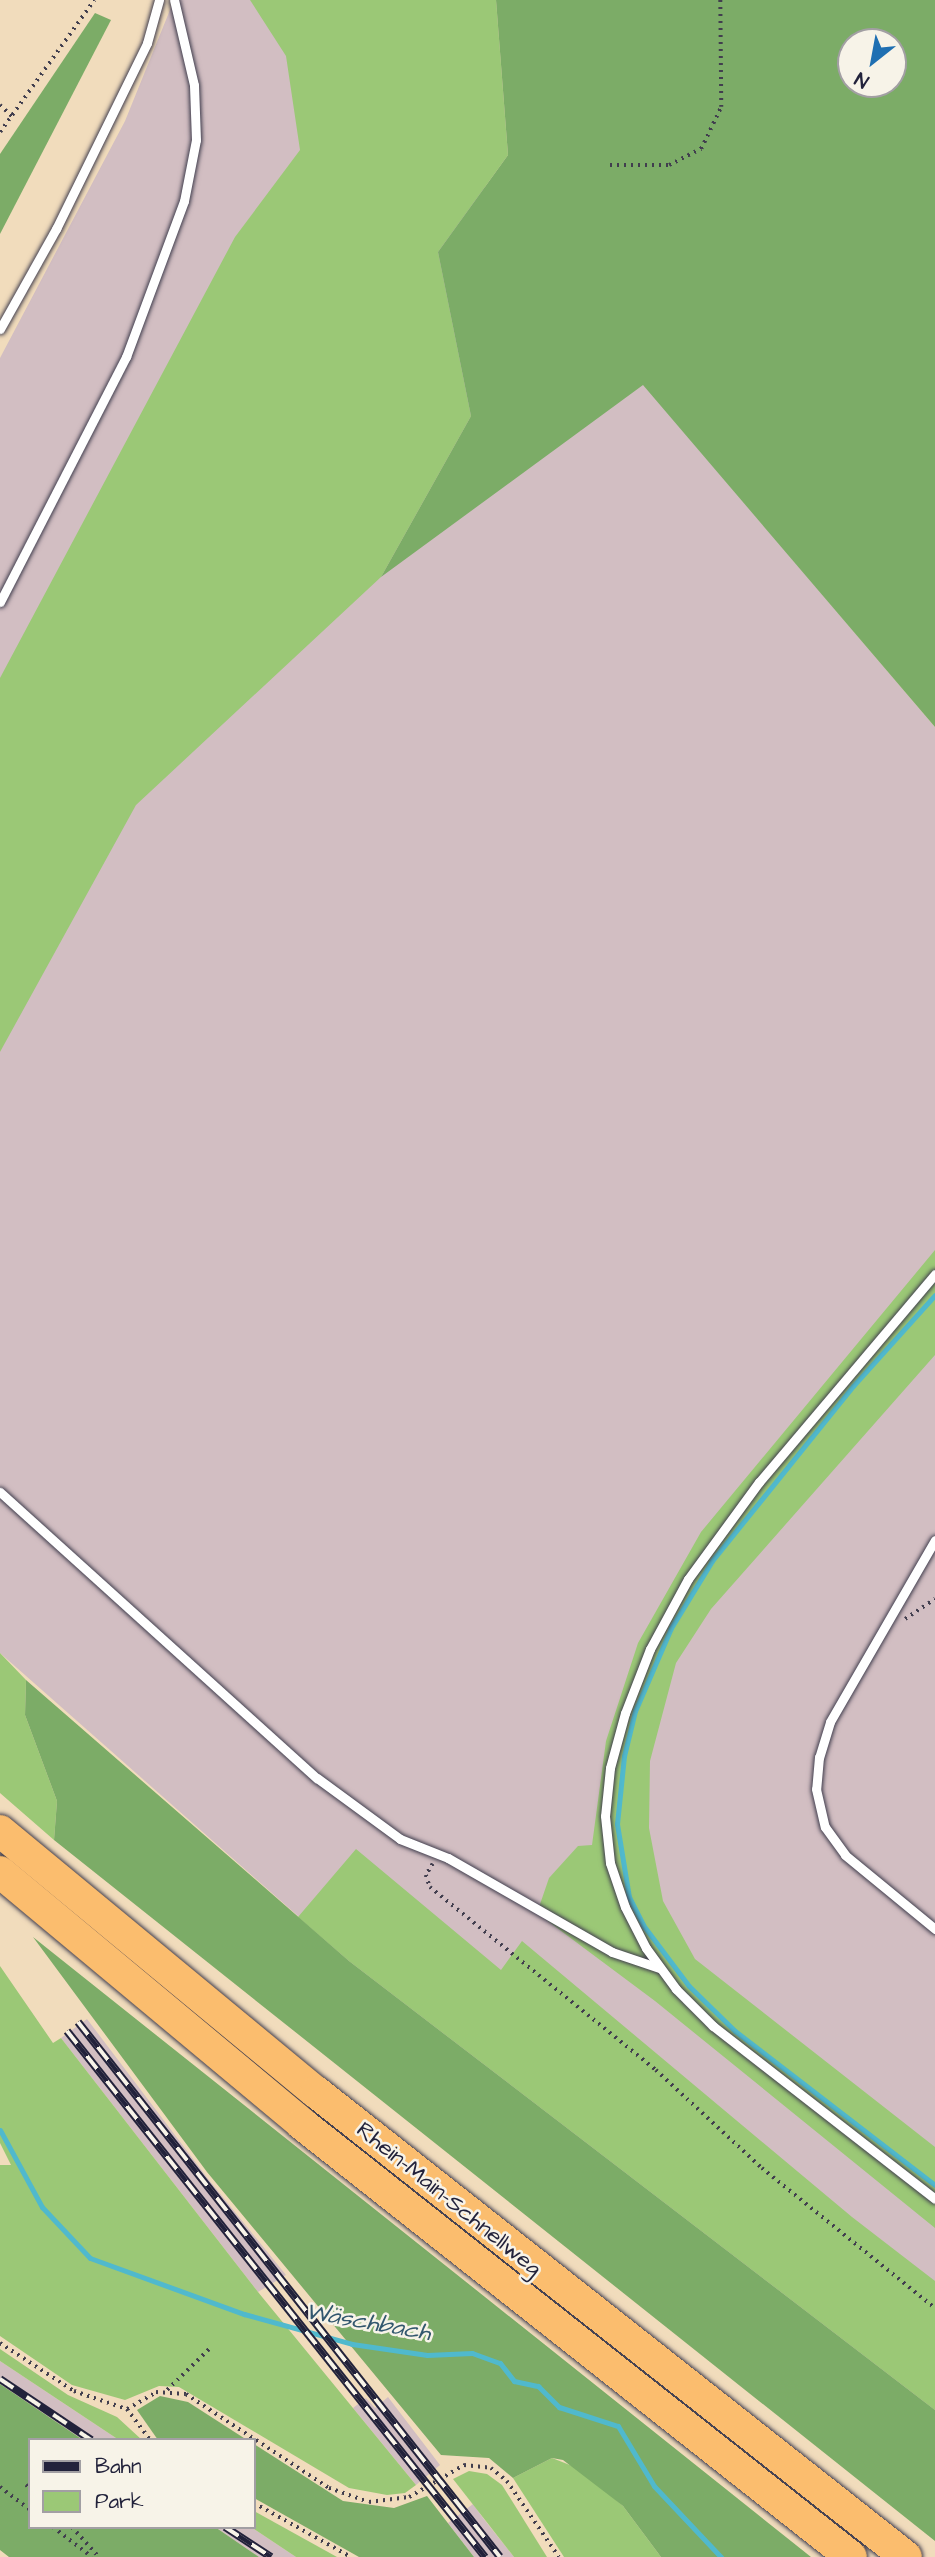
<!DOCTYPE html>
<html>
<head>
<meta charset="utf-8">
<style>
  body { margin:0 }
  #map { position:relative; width:935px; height:2557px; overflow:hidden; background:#f1dcbc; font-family:"Architects Daughter",sans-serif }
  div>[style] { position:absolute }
  .industrial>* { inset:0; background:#d2bec2 }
  .green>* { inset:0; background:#9bc876 }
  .forest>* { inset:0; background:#7cac67 }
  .stream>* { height:5px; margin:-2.5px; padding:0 2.5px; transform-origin:2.5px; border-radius:2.5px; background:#50b9cd }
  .path>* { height:3.5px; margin-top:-1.75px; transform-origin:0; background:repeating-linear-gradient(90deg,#413e4e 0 2px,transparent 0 7px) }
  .roads { filter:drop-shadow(0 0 2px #413e4e) drop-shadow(0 0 2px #413e4e) }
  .service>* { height:9px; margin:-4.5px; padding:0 4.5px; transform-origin:4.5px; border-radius:4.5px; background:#fff }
  .motorway>* { height:32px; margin:-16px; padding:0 16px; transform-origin:16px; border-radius:16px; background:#fbbd6e }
  .rail>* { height:8px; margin-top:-4px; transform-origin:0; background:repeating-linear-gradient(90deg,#f7f3e8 0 16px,#22223b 0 32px); box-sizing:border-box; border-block:2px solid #22223b }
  span { translate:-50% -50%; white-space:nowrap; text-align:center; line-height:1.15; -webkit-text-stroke:5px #f7f3e8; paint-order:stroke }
  .street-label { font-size:23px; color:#22223b }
  .water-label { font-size:24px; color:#32576e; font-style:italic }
  .legend { position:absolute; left:28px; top:2438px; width:228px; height:91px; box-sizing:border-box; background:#f7f3e8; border:2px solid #a29fa3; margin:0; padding:9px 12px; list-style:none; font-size:21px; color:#22223b }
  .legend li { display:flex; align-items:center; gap:14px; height:35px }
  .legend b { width:35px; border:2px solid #a29fa3 }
  .north { position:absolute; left:837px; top:28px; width:70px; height:70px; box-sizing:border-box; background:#f7f3e8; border:2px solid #a29fa3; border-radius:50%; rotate:211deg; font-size:19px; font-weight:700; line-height:28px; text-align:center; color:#22223b }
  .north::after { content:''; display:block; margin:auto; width:24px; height:32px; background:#1f6fb2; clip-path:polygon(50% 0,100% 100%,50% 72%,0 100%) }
</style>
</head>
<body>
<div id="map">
  <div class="industrial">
    <i style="clip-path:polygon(174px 0,496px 0,471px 416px,382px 575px,643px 384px,935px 727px,935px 2410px,349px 1961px,0 1653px,0 358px,125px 121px)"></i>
    <i style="clip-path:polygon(87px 2019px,209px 2180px,286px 2275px,258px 2292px,61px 2038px)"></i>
    <i style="clip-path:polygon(0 2361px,119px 2440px,83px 2440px,0 2384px)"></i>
    <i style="clip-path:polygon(388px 2397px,440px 2465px,416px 2485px,353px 2408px,366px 2398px,375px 2408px)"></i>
    <i style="clip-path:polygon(473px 2504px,483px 2518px,514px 2557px,474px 2557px,448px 2523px)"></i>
    <i style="clip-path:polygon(215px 2527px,251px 2527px,296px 2557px,259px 2557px)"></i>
  </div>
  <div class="green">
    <i style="clip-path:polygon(250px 0,496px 0,508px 155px,438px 252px,471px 416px,381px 577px,136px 805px,0 1052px,0 678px,235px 237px,300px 150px,286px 56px)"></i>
    <i style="clip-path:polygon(935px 1250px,935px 1355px,711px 1609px,676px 1663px,650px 1761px,649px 1828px,663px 1901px,695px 1959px,935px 2147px,935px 2228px,655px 2001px,537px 1913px,549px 1878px,578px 1846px,592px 1845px,606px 1741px,638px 1643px,701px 1532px)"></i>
    <i style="clip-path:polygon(0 1653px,26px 1680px,25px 1715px,57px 1801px,54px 1840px,0 1793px)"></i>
    <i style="clip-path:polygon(356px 1849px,501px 1970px,522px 1941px,852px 2217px,935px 2281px,935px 2410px,349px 1961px,298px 1917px)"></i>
    <i style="clip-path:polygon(0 1966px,53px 2043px,61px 2038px,258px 2292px,416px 2485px,405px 2493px,387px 2495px,349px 2488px,179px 2387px,159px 2386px,125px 2400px,72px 2385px,0 2336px,0 2165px,11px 2165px,0 2143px)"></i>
    <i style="clip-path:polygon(0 2349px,68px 2395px,117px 2417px,142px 2440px,119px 2440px,0 2361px)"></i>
    <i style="clip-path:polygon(552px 2458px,580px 2469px,623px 2506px,661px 2557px,564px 2557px,513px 2478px)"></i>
    <i style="clip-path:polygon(469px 2471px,487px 2474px,502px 2485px,547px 2557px,514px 2557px,453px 2479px)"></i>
    <i style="clip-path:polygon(254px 2511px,337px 2557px,296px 2557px,251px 2527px)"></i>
  </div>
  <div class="forest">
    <i style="clip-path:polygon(evenodd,496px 0,935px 0,935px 727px,643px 385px,381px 577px,471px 416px,438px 252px,508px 155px,496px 0,851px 42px,893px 42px,893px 84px,851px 84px,851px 42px)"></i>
    <i style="clip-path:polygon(95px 13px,111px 20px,0 234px,0 154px)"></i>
    <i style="clip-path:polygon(26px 1680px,349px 1961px,935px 2410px,935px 2541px,54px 1840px,57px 1801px,25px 1715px)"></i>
    <i style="clip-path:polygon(33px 1937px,480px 2293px,811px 2557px,661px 2557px,623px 2506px,563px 2460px,552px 2458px,513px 2478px,489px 2458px,441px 2455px,207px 2172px)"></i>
    <i style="clip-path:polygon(0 2384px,83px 2440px,30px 2440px,30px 2527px,215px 2527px,259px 2557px,9px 2557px,0 2550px)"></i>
    <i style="clip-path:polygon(160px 2396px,188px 2402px,247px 2440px,158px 2440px,137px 2410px)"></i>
    <i style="clip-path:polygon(254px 2444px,343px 2501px,394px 2508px,427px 2496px,474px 2557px,359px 2557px,254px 2498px)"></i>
  </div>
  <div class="stream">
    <i style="left:935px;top:1295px;width:122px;rotate:132deg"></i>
    <i style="left:853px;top:1386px;width:225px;rotate:128.9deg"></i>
    <i style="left:712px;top:1561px;width:79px;rotate:121.5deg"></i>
    <i style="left:671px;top:1628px;width:90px;rotate:113.4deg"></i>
    <i style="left:635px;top:1711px;width:46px;rotate:103.7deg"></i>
    <i style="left:624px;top:1756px;width:68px;rotate:95.9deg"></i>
    <i style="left:617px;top:1824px;width:74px;rotate:80.7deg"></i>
    <i style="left:629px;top:1897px;width:31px;rotate:63deg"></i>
    <i style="left:643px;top:1925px;width:76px;rotate:53deg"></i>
    <i style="left:689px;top:1986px;width:64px;rotate:44.4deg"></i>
    <i style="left:735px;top:2031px;width:252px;rotate:37.6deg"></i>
    <i style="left:0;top:2130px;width:88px;rotate:61.4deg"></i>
    <i style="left:42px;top:2207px;width:70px;rotate:46.7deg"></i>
    <i style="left:90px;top:2258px;width:164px;rotate:20deg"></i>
    <i style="left:244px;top:2314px;width:112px;rotate:15.5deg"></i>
    <i style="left:352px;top:2344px;width:76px;rotate:8.3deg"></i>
    <i style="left:427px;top:2355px;width:45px;rotate:-2.5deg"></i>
    <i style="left:472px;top:2353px;width:30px;rotate:20deg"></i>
    <i style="left:500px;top:2363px;width:23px;rotate:52deg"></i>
    <i style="left:514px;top:2381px;width:25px;rotate:12deg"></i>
    <i style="left:538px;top:2386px;width:30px;rotate:45deg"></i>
    <i style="left:559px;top:2407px;width:62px;rotate:17.9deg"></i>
    <i style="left:618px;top:2426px;width:70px;rotate:59deg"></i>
    <i style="left:654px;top:2486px;width:98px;rotate:46.7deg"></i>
  </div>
  <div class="path">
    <i style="left:0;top:105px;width:18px;rotate:43deg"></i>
    <i style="left:0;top:132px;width:162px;rotate:-54.5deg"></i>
    <i style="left:610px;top:165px;width:59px"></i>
    <i style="left:669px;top:165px;width:36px;rotate:-27deg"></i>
    <i style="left:701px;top:149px;width:47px;rotate:-64.5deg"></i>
    <i style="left:721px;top:107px;width:107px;rotate:-90.5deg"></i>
    <i style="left:905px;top:1619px;width:36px;rotate:-34deg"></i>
    <i style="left:433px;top:1864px;width:13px;rotate:122deg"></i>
    <i style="left:426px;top:1875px;width:13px;rotate:72deg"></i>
    <i style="left:430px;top:1887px;width:291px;rotate:39deg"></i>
    <i style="left:656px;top:2070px;width:144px;rotate:42.8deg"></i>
    <i style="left:762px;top:2168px;width:223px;rotate:39deg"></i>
    <i style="left:0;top:2343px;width:88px;rotate:33deg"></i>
    <i style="left:74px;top:2391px;width:56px;rotate:18.8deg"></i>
    <i style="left:127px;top:2409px;width:39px;rotate:53deg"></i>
    <i style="left:167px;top:2390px;width:59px;rotate:-44.3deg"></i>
    <i style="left:127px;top:2409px;width:34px;rotate:-30deg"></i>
    <i style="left:156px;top:2392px;width:30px;rotate:4deg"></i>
    <i style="left:186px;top:2394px;width:171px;rotate:33.3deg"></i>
    <i style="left:329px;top:2488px;width:42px;rotate:19.3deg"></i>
    <i style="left:369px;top:2502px;width:40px;rotate:-7.1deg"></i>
    <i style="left:409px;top:2497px;width:64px;rotate:-30.2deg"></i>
    <i style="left:464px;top:2465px;width:27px;rotate:6deg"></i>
    <i style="left:491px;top:2468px;width:21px;rotate:39deg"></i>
    <i style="left:507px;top:2481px;width:92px;rotate:55.6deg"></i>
    <i style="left:26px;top:2485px;width:5px;rotate:37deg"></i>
    <i style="left:0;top:2487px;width:38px;rotate:37deg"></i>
    <i style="left:254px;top:2503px;width:111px;rotate:29.1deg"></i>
    <i style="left:53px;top:2527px;width:49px;rotate:37.6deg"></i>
    <i style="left:72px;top:2527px;width:40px;rotate:48deg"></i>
  </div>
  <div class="roads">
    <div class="service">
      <i style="left:0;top:329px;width:115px;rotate:-60.8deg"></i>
      <i style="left:56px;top:229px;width:207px;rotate:-63.9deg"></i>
      <i style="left:147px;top:43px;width:45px;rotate:-74.4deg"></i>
      <i style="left:0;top:602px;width:276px;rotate:-62.8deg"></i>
      <i style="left:126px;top:357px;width:166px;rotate:-69.6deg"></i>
      <i style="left:184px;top:201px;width:62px;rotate:-78.9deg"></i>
      <i style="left:196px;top:140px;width:55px;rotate:-92.1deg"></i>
      <i style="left:194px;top:85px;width:87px;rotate:-103.2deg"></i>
      <i style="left:935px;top:1274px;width:272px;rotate:130.2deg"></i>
      <i style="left:759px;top:1482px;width:120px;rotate:126.2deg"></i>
      <i style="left:688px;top:1579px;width:80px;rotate:118.5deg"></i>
      <i style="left:650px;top:1649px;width:69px;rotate:111.3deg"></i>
      <i style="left:625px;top:1713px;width:57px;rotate:105.3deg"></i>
      <i style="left:610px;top:1768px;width:48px;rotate:95.9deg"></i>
      <i style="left:605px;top:1816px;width:47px;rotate:83.9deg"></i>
      <i style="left:610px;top:1863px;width:46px;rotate:71.2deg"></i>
      <i style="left:625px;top:1907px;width:46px;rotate:62.9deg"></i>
      <i style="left:646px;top:1948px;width:51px;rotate:53.8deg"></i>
      <i style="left:676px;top:1989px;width:52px;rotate:45deg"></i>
      <i style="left:713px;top:2026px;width:281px;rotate:37.9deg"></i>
      <i style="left:0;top:1492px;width:427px;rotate:42.1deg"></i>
      <i style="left:317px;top:1778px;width:103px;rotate:36.3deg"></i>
      <i style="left:400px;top:1839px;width:52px;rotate:21.6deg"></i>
      <i style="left:448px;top:1858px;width:189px;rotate:29.8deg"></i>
      <i style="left:612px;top:1952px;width:50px;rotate:18.8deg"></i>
      <i style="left:935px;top:1540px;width:210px;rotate:120deg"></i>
      <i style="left:830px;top:1722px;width:37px;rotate:107deg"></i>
      <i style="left:819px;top:1757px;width:32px;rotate:95deg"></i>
      <i style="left:816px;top:1789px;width:39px;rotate:77deg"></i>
      <i style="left:825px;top:1827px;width:34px;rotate:54deg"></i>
      <i style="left:845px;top:1855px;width:117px;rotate:39.4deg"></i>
    </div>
    <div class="motorway">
      <i style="left:0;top:1831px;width:410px;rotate:39.6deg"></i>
      <i style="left:316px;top:2092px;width:751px;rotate:38.24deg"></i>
      <i style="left:0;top:1872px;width:393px;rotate:39.8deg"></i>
      <i style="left:302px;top:2124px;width:699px;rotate:38.26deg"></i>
    </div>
  </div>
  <div class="rail">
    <i style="left:78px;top:2022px;width:681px;rotate:51.73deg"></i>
    <i style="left:67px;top:2031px;width:672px;rotate:51.53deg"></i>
    <i style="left:0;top:2379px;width:110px;rotate:33.8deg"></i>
    <i style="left:225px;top:2527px;width:55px;rotate:33.1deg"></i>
  </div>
  <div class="street-label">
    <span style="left:449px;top:2199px;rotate:39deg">Rhein-Main-Schnellweg</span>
  </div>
  <div class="water-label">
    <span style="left:368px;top:2323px;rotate:10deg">Wäschbach</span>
  </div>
  <ul class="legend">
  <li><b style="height:9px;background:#22223b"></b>Bahn</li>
  <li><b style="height:19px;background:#9bc876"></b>Park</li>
  </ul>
  <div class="north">N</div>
</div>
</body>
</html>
